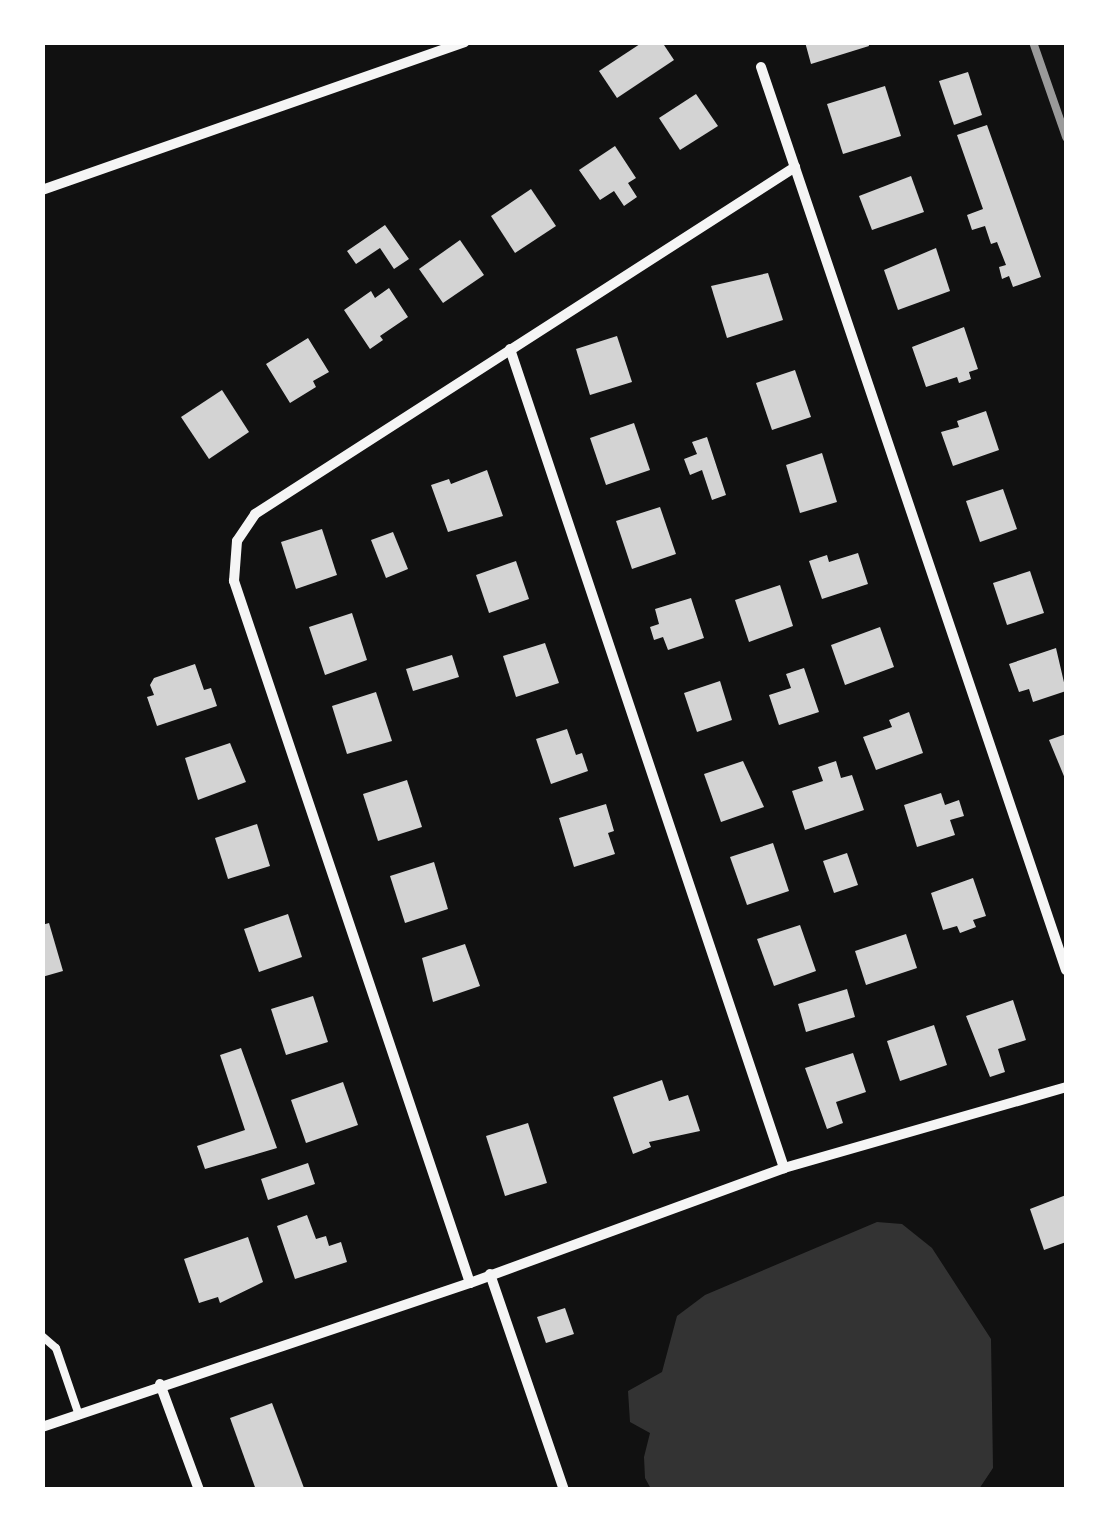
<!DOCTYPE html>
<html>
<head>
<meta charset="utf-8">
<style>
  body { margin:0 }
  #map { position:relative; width:1109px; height:1532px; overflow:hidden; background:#111; font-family:Inter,sans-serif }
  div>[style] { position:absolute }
  .water>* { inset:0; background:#333 }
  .building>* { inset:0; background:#d3d3d3 }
  .service>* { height:8px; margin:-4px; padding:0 4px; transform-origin:4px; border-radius:4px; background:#f5f5f5 }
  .minor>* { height:10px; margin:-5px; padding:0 5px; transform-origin:5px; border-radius:5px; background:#f5f5f5 }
  .rail>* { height:8px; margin:-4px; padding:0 4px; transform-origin:4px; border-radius:4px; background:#9a9a9a }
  span { translate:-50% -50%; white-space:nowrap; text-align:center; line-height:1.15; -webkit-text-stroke:10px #fff; paint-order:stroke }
  .frame { position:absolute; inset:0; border:45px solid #fff; pointer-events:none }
</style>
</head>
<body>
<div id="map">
  <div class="water">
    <i style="clip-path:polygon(877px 1222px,902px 1224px,932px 1248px,991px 1339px,993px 1468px,979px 1489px,651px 1489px,645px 1478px,644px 1457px,650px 1433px,630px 1422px,628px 1391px,662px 1372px,677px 1316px,705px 1295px)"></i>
  </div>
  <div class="building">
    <i style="clip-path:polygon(643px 42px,662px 42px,674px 60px,617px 98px,599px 71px)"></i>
    <i style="clip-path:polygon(805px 42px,868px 42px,869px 46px,811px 64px)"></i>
    <i style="clip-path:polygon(968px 72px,982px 115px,954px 125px,939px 81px)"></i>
    <i style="clip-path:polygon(885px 86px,901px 136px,843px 154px,827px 104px)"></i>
    <i style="clip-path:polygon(696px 94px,718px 126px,680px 150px,659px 118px)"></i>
    <i style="clip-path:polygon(987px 125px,1041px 277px,1013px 287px,1009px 276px,1002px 279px,999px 267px,1006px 265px,997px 242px,991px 244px,985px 226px,972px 230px,967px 215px,983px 209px,957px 135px)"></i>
    <i style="clip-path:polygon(615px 146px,636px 178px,628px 183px,637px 197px,624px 206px,614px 191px,600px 200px,579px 170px)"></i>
    <i style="clip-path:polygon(911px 176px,924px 212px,872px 230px,859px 196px)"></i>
    <i style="clip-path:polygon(531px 189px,556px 226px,515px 253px,491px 216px)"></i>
    <i style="clip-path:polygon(385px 225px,409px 259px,394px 269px,380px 248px,356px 264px,347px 251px)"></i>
    <i style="clip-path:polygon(460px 240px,484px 275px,443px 303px,419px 269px)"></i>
    <i style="clip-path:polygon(936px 248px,950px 291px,898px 310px,884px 270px)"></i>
    <i style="clip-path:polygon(768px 273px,783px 320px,727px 338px,711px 286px)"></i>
    <i style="clip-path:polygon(389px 288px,408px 317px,380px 336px,383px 340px,370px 349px,344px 310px,371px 291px,375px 298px)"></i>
    <i style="clip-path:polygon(964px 327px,978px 369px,969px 372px,971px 379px,959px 383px,957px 377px,926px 387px,912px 347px)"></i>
    <i style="clip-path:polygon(617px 336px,632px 382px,590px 395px,576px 349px)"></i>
    <i style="clip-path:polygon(308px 338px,329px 372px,313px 381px,316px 387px,290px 403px,266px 364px)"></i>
    <i style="clip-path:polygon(795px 370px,811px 417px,772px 430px,756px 383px)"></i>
    <i style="clip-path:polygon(222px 390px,249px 432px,209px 459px,181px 417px)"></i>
    <i style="clip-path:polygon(986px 411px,999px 450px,953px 466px,941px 432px,959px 427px,957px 421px)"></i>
    <i style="clip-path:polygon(634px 423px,650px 470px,606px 485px,590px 438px)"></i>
    <i style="clip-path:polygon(707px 437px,726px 495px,712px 500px,702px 470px,690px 475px,684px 459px,697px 454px,692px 442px)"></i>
    <i style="clip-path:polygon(822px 453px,837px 502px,800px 513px,786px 465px)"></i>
    <i style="clip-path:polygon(487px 470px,503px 516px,448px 532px,431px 485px,449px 479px,451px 484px)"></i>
    <i style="clip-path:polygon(1003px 489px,1017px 529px,980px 542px,966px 501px)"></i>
    <i style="clip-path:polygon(660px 507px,676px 554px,632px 569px,616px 521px)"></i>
    <i style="clip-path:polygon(322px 529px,337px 575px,296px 589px,281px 542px)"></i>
    <i style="clip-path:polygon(393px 532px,408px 569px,386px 578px,371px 540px)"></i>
    <i style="clip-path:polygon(858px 553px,868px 584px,822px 599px,809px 561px,827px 555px,829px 562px)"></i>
    <i style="clip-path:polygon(516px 561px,529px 599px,489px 613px,476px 575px)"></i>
    <i style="clip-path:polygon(1030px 571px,1044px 613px,1007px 625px,993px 583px)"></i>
    <i style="clip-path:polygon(780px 585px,793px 626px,749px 642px,735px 600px)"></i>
    <i style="clip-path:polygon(691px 598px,704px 638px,668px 650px,663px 637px,654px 640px,650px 627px,659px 624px,655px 609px)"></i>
    <i style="clip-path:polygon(352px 613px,367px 660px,325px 675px,309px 627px)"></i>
    <i style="clip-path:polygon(880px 627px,894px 667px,845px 685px,831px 645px)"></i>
    <i style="clip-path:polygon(545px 643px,559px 683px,516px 697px,503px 656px)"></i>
    <i style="clip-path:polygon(1056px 648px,1066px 691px,1033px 702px,1029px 689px,1019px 692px,1009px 664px)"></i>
    <i style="clip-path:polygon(452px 655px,459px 677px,413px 691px,406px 669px)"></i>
    <i style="clip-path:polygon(195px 664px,204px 690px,211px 688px,217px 706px,157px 726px,147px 697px,154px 695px,150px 685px,154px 678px)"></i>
    <i style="clip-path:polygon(804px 668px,819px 712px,779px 725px,769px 695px,791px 688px,786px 674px)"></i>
    <i style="clip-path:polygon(720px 681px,732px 720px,697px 732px,684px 693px)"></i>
    <i style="clip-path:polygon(376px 692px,392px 741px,347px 754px,332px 706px)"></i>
    <i style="clip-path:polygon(909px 712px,923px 753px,876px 770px,863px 737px,892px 727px,889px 720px)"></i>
    <i style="clip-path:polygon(567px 729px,576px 755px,582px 753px,588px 771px,551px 784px,536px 739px)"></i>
    <i style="clip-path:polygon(1066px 734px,1066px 781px,1049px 740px)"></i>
    <i style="clip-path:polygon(230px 743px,246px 782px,198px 800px,185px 758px)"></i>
    <i style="clip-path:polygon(743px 761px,764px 807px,721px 822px,704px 774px)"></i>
    <i style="clip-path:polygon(836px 761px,841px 778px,852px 775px,864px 810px,805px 830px,792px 791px,823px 781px,818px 767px)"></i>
    <i style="clip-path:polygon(407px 780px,422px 827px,378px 841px,363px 794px)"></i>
    <i style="clip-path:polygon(941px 793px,945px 805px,959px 800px,964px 816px,950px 820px,955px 835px,917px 847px,904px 805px)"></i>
    <i style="clip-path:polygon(606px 804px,614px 831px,608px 833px,615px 854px,574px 867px,559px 818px)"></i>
    <i style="clip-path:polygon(257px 824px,270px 866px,228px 879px,215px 838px)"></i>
    <i style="clip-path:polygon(773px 843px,789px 891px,747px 905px,730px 857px)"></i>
    <i style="clip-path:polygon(847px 853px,858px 885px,834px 893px,823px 861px)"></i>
    <i style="clip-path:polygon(434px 862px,448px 909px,405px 923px,390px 876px)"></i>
    <i style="clip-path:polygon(973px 878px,986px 916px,973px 920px,976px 927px,960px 933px,957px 926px,943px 930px,931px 893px)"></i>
    <i style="clip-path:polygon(288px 914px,302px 957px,259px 972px,244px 929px)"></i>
    <i style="clip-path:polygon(49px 923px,63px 971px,42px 977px,42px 925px)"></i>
    <i style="clip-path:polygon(800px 925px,816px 971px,774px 986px,757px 939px)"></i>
    <i style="clip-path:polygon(906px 934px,917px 968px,866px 985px,855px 951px)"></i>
    <i style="clip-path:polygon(465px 944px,480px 986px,433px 1002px,422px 958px)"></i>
    <i style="clip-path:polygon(847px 989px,855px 1017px,806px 1032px,798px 1004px)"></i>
    <i style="clip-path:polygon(313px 996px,328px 1042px,286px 1055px,271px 1009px)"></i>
    <i style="clip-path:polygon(1013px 1000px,1026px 1040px,998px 1049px,1005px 1072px,990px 1077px,966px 1016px)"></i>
    <i style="clip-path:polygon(934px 1025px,947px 1065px,900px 1081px,887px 1041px)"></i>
    <i style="clip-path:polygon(241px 1048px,277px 1148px,205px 1169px,197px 1146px,245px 1130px,220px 1055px)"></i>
    <i style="clip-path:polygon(853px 1053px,866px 1092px,836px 1102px,843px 1123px,827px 1129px,805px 1068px)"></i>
    <i style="clip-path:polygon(662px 1080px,669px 1101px,688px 1095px,700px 1131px,649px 1142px,651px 1147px,633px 1154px,613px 1097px)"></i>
    <i style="clip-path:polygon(343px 1082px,358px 1125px,306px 1143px,291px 1100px)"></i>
    <i style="clip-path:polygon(528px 1123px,547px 1183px,505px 1196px,486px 1136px)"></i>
    <i style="clip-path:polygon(308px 1163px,315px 1184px,268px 1200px,261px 1179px)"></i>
    <i style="clip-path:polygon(1066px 1195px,1066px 1242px,1044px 1250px,1030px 1209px)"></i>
    <i style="clip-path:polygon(307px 1215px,316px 1239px,326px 1236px,329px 1246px,341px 1242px,347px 1262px,295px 1279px,277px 1226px)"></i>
    <i style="clip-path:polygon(248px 1237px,263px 1282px,220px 1303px,218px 1297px,199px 1303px,184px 1259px)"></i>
    <i style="clip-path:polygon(565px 1308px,574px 1334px,546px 1343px,537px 1317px)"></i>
    <i style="clip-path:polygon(272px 1403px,304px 1488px,301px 1490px,256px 1490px,230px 1418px)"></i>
  </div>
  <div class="service">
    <i style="left:42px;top:1336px;width:18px;rotate:41deg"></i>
    <i style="left:56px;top:1348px;width:71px;rotate:71.1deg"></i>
  </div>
  <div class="minor">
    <i style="left:761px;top:67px;width:953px;rotate:71.34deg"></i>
    <i style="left:42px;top:190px;width:448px;rotate:-19.3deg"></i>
    <i style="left:510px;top:349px;width:864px;rotate:71.5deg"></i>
    <i style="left:490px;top:1274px;width:228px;rotate:71.1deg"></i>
    <i style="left:470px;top:1283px;width:741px;rotate:-108.58deg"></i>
    <i style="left:234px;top:581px;width:40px;rotate:-85.7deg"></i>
    <i style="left:237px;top:541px;width:32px;rotate:-56deg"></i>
    <i style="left:255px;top:514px;width:642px;rotate:-32.72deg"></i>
    <i style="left:160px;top:1384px;width:113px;rotate:69.8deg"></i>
    <i style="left:42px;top:1427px;width:452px;rotate:-18.6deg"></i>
    <i style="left:470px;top:1283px;width:334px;rotate:-20.1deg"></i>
    <i style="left:784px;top:1168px;width:293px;rotate:-16deg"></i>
  </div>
  <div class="rail">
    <i style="left:1033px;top:42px;width:101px;rotate:70.8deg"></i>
  </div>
  <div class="frame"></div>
</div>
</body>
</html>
